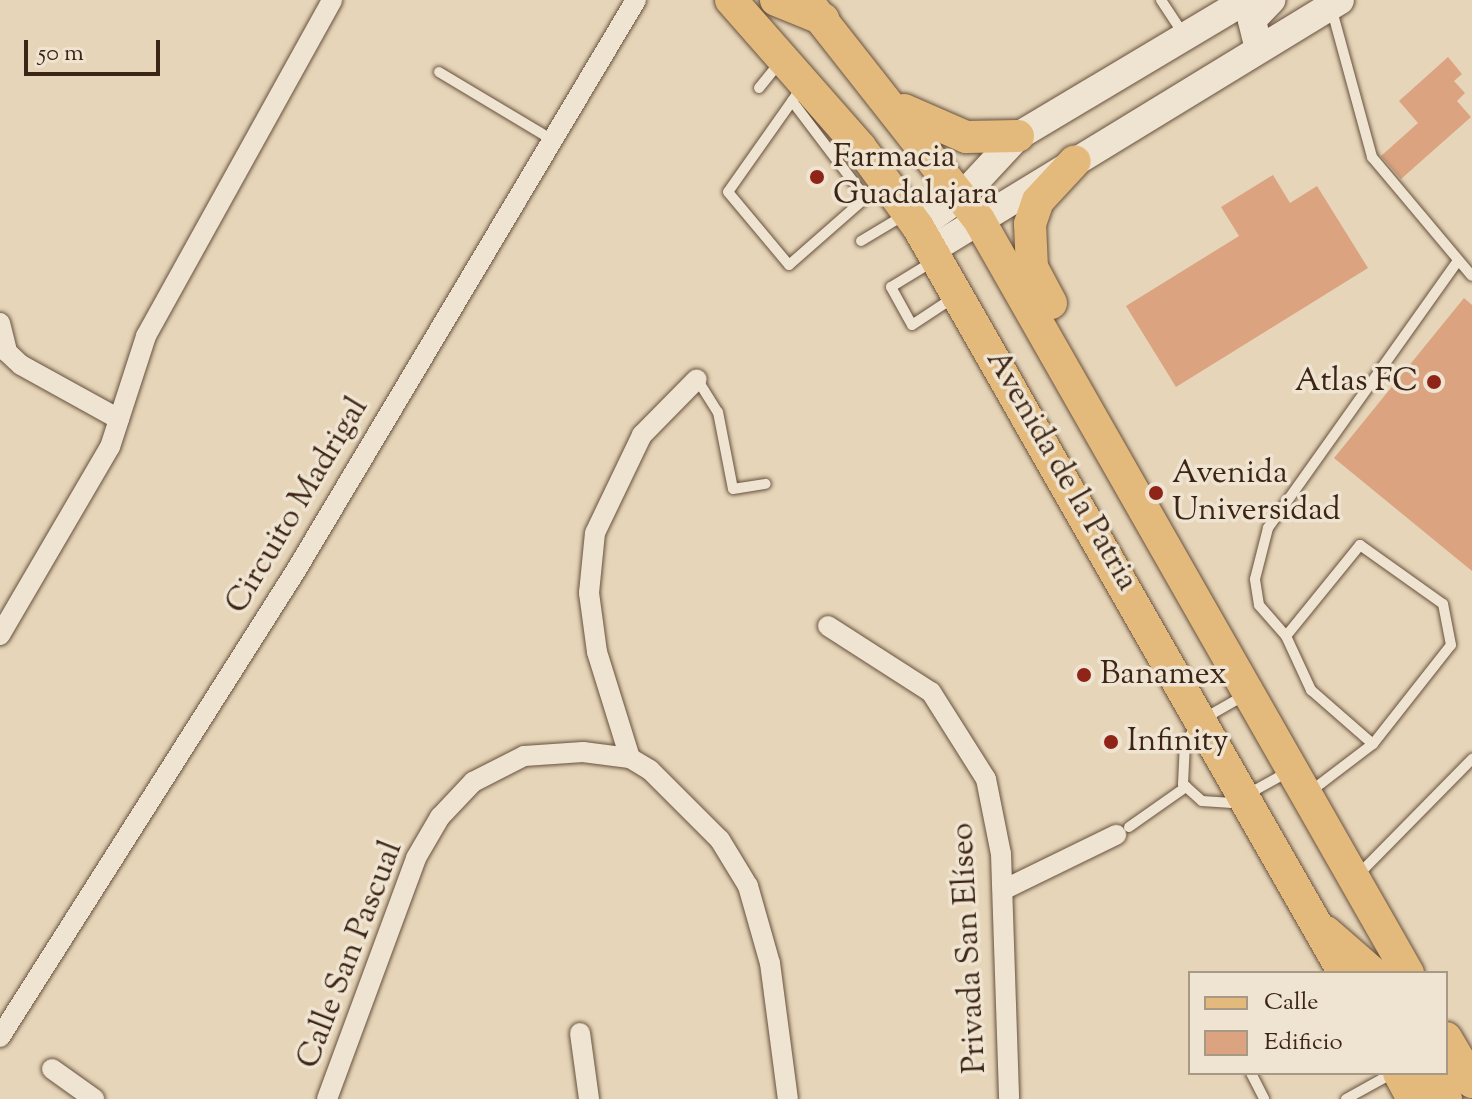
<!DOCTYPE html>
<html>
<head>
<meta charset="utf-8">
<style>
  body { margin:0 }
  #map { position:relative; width:1472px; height:1099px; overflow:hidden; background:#e6d5b8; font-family:"Sorts Mill Goudy",serif }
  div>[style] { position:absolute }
  .building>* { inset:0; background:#dba380 }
  .roads { filter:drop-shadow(0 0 2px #67513e) drop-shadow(0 0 2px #67513e) }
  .lane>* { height:10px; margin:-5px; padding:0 5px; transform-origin:5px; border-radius:5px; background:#efe4d1 }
  .street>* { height:20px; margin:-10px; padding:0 10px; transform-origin:10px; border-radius:10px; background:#efe4d1 }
  .secondary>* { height:28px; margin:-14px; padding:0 14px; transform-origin:14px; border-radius:14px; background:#efe4d1 }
  .primary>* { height:32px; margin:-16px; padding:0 16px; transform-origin:16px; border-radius:16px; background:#e3ba7c }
  .dots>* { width:22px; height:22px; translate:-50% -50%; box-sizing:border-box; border:4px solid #efe4d1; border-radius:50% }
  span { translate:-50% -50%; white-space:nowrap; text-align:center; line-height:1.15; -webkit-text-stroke:7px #efe4d1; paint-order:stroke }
  .poi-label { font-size:32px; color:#3d2516 }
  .left { translate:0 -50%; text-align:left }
  .right { translate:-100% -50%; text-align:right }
  .street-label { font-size:32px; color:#3d2516 }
  .legend { position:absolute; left:1188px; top:971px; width:260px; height:104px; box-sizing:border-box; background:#efe4d1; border:2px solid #a89886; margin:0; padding:10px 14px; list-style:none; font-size:24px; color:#3d2516 }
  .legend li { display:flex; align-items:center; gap:16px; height:40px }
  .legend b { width:40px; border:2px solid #a89886 }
  .scale { position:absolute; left:24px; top:40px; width:136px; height:36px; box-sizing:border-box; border:4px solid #3d2516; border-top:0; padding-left:10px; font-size:24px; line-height:28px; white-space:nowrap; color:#3d2516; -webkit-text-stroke:6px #efe4d1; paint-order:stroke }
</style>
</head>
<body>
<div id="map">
  <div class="building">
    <i style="clip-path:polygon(1448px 57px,1462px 74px,1454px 81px,1465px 93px,1457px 101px,1471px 117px,1401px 179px,1381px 156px,1418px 123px,1399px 101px)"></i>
    <i style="clip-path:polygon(1273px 175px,1290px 203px,1317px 186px,1368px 268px,1176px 387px,1126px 306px,1239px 236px,1221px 207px)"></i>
    <i style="clip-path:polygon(1464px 298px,1472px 305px,1472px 571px,1334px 458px)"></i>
  </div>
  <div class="roads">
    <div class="lane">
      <i style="left:1161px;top:0;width:42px;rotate:56.7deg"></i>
      <i style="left:1331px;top:7px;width:156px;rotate:74.7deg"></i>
      <i style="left:1372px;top:157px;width:155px;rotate:50deg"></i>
      <i style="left:439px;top:72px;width:131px;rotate:30.9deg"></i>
      <i style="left:802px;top:87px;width:128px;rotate:125.2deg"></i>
      <i style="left:728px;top:192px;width:95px;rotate:50.1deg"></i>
      <i style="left:789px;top:265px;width:121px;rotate:-41.3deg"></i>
      <i style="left:759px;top:88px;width:33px;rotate:-51deg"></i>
      <i style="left:792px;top:101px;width:121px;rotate:52.8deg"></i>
      <i style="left:861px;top:241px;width:52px;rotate:-31deg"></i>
      <i style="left:932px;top:262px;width:48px;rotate:148.6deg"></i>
      <i style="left:891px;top:287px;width:43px;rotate:61.1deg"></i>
      <i style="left:912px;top:325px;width:49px;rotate:-33.4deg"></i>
      <i style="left:697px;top:379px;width:39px;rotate:58deg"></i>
      <i style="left:718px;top:412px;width:78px;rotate:79deg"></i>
      <i style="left:733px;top:489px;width:33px;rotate:-9deg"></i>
      <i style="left:1286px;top:636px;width:41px;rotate:-131.1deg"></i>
      <i style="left:1259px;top:605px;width:26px;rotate:-99deg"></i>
      <i style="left:1255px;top:579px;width:53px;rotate:-75.7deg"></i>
      <i style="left:1268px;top:528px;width:325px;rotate:-54.6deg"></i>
      <i style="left:1245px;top:695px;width:48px;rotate:150.3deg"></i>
      <i style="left:1203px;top:719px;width:29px;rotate:128deg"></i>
      <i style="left:1185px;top:742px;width:42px;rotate:92.7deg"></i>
      <i style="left:1183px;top:784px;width:25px;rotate:42deg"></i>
      <i style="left:1202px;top:801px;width:30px;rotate:4deg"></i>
      <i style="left:1232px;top:803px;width:64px;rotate:-29deg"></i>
      <i style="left:1311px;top:791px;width:78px;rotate:-37.2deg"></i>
      <i style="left:1373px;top:744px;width:126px;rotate:-51.8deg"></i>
      <i style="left:1451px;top:645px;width:42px;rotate:-101deg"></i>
      <i style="left:1443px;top:604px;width:102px;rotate:-144.6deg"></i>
      <i style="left:1360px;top:545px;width:117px;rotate:129.1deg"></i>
      <i style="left:1286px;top:636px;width:60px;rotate:65.2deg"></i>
      <i style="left:1311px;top:690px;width:82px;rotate:41.1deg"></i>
      <i style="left:1129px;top:827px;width:70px;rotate:-35.1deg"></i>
      <i style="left:1358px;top:875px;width:163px;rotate:-45.5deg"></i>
      <i style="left:1251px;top:1073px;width:29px;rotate:63deg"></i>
      <i style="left:1346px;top:1099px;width:54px;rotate:-29deg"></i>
    </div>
    <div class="street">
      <i style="left:0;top:323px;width:30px;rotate:76deg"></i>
      <i style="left:7px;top:352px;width:19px;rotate:43deg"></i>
      <i style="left:21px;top:365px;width:112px;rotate:28.9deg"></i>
      <i style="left:828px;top:626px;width:122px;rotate:32.7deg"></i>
      <i style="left:931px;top:692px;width:103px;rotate:57.7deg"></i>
      <i style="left:986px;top:779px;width:76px;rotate:78.7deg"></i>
      <i style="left:1001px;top:854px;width:245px;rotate:88.1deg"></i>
      <i style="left:0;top:635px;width:218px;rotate:-59.7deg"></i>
      <i style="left:110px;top:447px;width:117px;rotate:-72deg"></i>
      <i style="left:146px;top:336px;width:384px;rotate:-61deg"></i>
      <i style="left:630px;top:758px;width:111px;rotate:-107.3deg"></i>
      <i style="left:597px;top:652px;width:60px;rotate:-97.7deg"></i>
      <i style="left:589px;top:593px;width:60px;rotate:-84.3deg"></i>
      <i style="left:595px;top:533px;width:109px;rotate:-64.4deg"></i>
      <i style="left:642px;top:435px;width:78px;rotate:-45.5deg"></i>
      <i style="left:1003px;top:890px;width:126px;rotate:-26deg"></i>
      <i style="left:580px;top:1033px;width:67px;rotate:82.2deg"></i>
      <i style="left:0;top:1037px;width:551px;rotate:-57.61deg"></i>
      <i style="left:295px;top:572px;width:666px;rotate:-59.2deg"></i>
      <i style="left:52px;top:1069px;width:52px;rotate:35.5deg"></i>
      <i style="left:327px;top:1099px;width:257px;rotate:-69.7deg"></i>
      <i style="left:416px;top:858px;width:48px;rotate:-59.7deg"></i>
      <i style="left:440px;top:817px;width:48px;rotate:-46.7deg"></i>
      <i style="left:473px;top:782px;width:57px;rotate:-27deg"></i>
      <i style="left:524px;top:756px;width:59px;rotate:-3.9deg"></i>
      <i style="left:583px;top:752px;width:47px;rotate:7.3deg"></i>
      <i style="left:630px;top:758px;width:23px;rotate:31deg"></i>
      <i style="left:650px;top:770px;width:99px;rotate:45deg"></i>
      <i style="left:720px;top:840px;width:54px;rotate:58.7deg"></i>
      <i style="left:748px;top:886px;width:80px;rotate:74.1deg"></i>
      <i style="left:770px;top:963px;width:137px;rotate:82.5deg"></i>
    </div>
    <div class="secondary">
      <i style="left:1259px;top:49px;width:30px;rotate:-104deg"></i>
      <i style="left:1252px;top:20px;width:28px;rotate:-46deg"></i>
      <i style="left:918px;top:227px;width:54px;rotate:-35.2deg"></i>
      <i style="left:962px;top:196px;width:82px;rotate:-47deg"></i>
      <i style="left:1018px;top:136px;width:265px;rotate:-30.8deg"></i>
      <i style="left:931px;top:250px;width:479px;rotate:-31.4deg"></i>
    </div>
    <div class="primary">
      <i style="left:731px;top:0;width:196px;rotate:48.7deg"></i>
      <i style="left:860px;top:147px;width:99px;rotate:54.1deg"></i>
      <i style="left:918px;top:227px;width:859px;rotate:60.27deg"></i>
      <i style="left:776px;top:0;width:51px;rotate:22deg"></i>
      <i style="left:806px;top:0;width:280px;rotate:51.8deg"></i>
      <i style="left:979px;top:220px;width:867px;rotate:60.33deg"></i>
      <i style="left:904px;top:110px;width:68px;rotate:23.5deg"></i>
      <i style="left:966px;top:137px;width:52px;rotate:-1.1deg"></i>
      <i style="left:1051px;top:303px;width:40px;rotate:-118deg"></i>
      <i style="left:1032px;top:268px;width:44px;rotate:-92.6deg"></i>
      <i style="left:1030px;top:224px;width:24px;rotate:-71deg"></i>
      <i style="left:1038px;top:201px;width:54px;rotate:-47.2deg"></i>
      <i style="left:1326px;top:932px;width:62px;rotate:41.1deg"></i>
      <i style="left:1446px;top:1038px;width:51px;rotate:59.4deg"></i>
      <i style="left:1399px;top:1073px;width:30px;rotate:62deg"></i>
      <i style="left:1431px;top:1073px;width:30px;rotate:60deg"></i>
    </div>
  </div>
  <div class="dots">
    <i style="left:817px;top:177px;background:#8f2418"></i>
    <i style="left:1434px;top:382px;background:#8f2418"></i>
    <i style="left:1156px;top:493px;background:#8f2418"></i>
    <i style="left:1084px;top:675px;background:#8f2418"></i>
    <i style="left:1111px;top:742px;background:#8f2418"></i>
  </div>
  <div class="poi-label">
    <span class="left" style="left:833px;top:177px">Farmacia<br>Guadalajara</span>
    <span class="right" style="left:1418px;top:382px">Atlas FC</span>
    <span class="left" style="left:1172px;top:493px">Avenida<br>Universidad</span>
    <span class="left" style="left:1100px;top:675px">Banamex</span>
    <span class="left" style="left:1127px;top:742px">Infinity</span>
  </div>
  <div class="street-label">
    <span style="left:1061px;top:471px;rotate:60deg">Avenida de la Patria</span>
    <span style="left:298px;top:506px;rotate:-59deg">Circuito Madrigal</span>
    <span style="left:970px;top:948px;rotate:-93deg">Privada San Elíseo</span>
    <span style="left:351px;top:955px;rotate:-69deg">Calle San Pascual</span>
  </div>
  <ul class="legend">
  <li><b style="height:10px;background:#e3ba7c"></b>Calle</li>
  <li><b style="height:22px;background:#dba380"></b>Edificio</li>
  </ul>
  <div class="scale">50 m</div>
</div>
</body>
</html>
